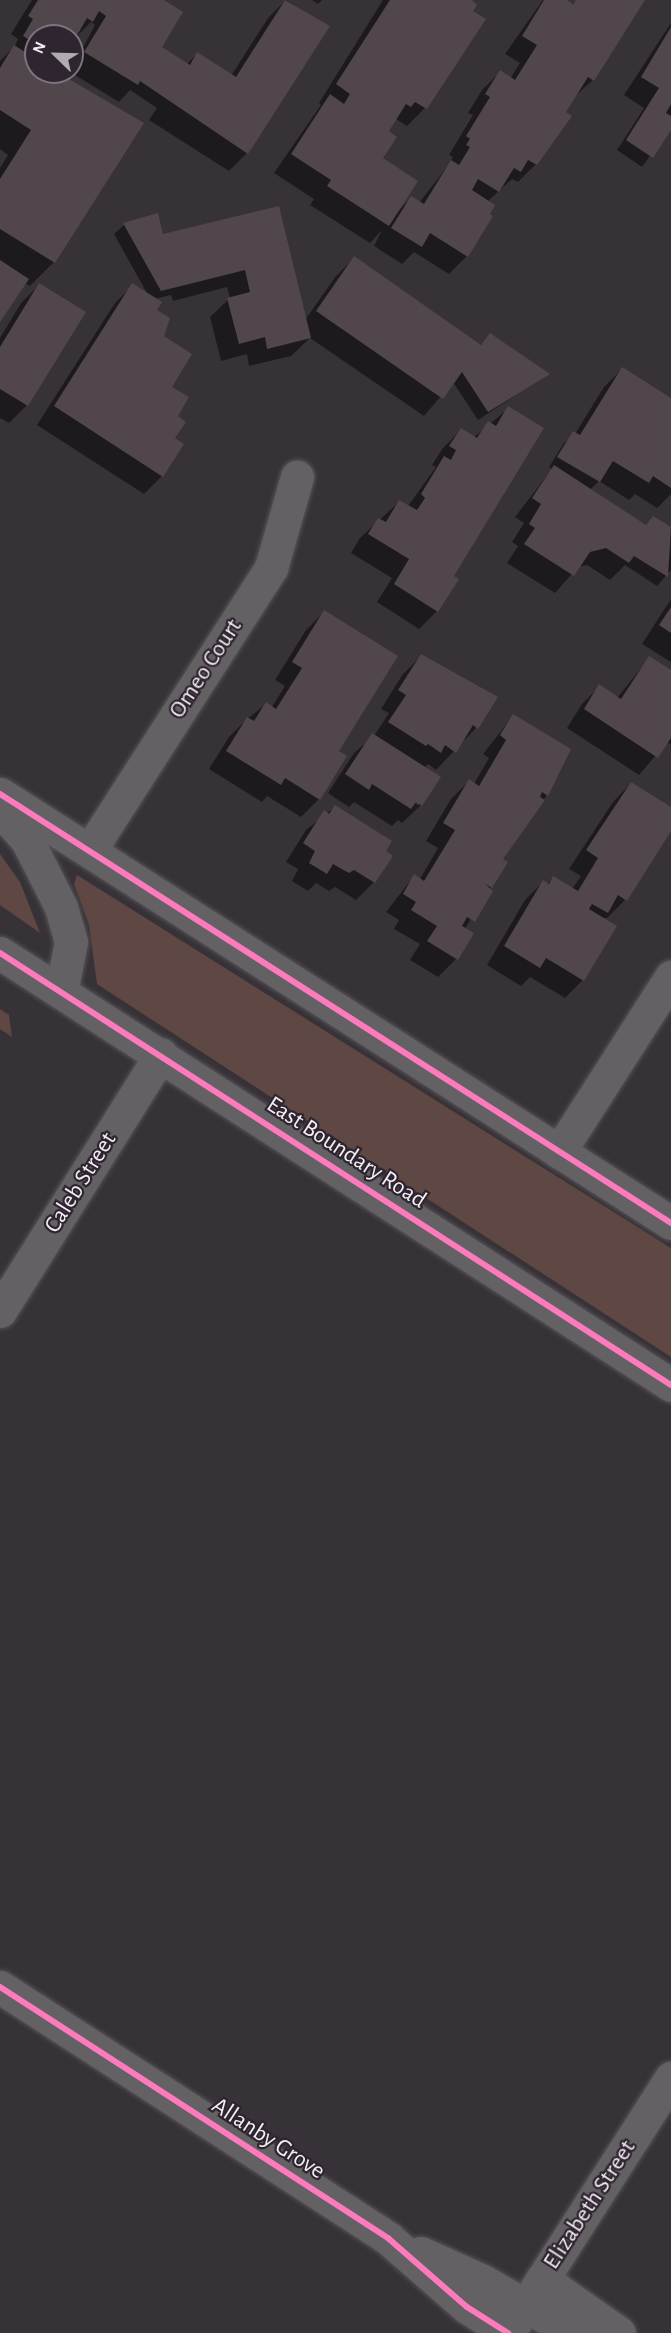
<!DOCTYPE html>
<html>
<head>
<meta charset="utf-8">
<style>
  body { margin:0 }
  #map { position:relative; width:671px; height:2333px; overflow:hidden; background:#373237; font-family:"Alegreya Sans",sans-serif }
  div>[style] { position:absolute }
  .green>* { inset:0; background:#5f4743 }
  .shadow>* { inset:0; background:#0007 }
  .building>* { inset:0; background:#51464c }
  .roads { filter:drop-shadow(0 0 2px #555156) drop-shadow(0 0 2px #555156) }
  .minor>* { height:33px; margin:-16.5px; padding:0 16.5px; transform-origin:16.5px; border-radius:16.5px; background:#646165 }
  .secondary>* { height:33px; margin:-16.5px; padding:0 16.5px; transform-origin:16.5px; border-radius:16.5px; background:#646165 }
  .cycleway>* { height:6px; margin:-3px; padding:0 3px; transform-origin:3px; border-radius:3px; background:#fd7abc }
  span { translate:-50% -50%; white-space:nowrap; text-align:center; line-height:1.15; -webkit-text-stroke:4.5px #2f2530; paint-order:stroke }
  .street-label { font-size:24px; color:#f3edf4 }
  .north { position:absolute; left:24px; top:24px; width:60px; height:60px; box-sizing:border-box; background:#2f2530; border:2px solid #7d757e; border-radius:50%; rotate:293deg; font-size:16px; font-weight:700; line-height:24px; text-align:center; color:#f3edf4 }
  .north::after { content:''; display:block; margin:auto; width:21px; height:27px; background:#b1acb2; clip-path:polygon(50% 0,100% 100%,50% 72%,0 100%) }
</style>
</head>
<body>
<div id="map">
  <div class="green">
    <i style="clip-path:polygon(0 854px,20px 882px,40px 933px,0 905px)"></i>
    <i style="clip-path:polygon(77px 875px,671px 1248px,671px 1357px,97px 984px,89px 925px,74px 884px)"></i>
    <i style="clip-path:polygon(0 1009px,9px 1015px,12px 1037px,0 1029px)"></i>
  </div>
  <div class="shadow">
    <i style="clip-path:polygon(32px 0,161px 0,156px 52px,187px 64px,197px 54px,231px 76px,268px 18px,286px 0,328px 26px,247px 153px,229px 171px,149px 120px,157px 108px,130px 90px,119px 102px,70px 72px,95px 25px,91px 22px,72px 41px,72px 36px,36px 36px,36px 72px,57px 72px,54px 262px,30px 286px,25px 283px,0 320px,0 168px,8px 155px,0 149px,0 61px,15px 46px,18px 39px,11px 34px)"></i>
    <i style="clip-path:polygon(312px 0,322px 0,318px 4px)"></i>
    <i style="clip-path:polygon(383px 0,470px 0,425px 108px,407px 126px,396px 119px,387px 132px,381px 159px,399px 210px,411px 198px,419px 203px,450px 163px,453px 157px,449px 155px,473px 115px,468px 113px,482px 90px,500px 72px,510px 79px,520px 63px,505px 54px,543px 0,569px 3px,643px 0,593px 80px,574px 97px,536px 164px,518px 182px,512px 179px,487px 202px,467px 256px,449px 274px,414px 252px,402px 264px,374px 246px,382px 230px,370px 243px,310px 205px,314px 199px,274px 173px,321px 105px,319px 103px)"></i>
    <i style="clip-path:polygon(671px 23px,671px 127px,642px 167px,617px 150px,644px 108px,624px 95px)"></i>
    <i style="clip-path:polygon(278px 207px,305px 320px,336px 276px,354px 258px,480px 346px,490px 335px,548px 374px,478px 420px,453px 382px,424px 416px,310px 338px,291px 356px,249px 366px,247px 354px,221px 361px,210px 317px,230px 298px,227px 287px,173px 301px,171px 295px,154px 299px,176px 417px,162px 476px,144px 494px,37px 425px,115px 303px,133px 285px,148px 295px,114px 234px,124px 225px,157px 214px,162px 235px)"></i>
    <i style="clip-path:polygon(39px 285px,84px 313px,27px 405px,9px 423px,0 418px,0 338px,21px 303px)"></i>
    <i style="clip-path:polygon(622px 369px,671px 400px,671px 494px,657px 508px,635px 494px,629px 500px,599px 481px,590px 490px,645px 526px,653px 517px,671px 529px,671px 570px,657px 586px,625px 565px,610px 580px,587px 565px,578px 567px,555px 593px,507px 563px,518px 546px,512px 542px,524px 523px,515px 517px,552px 469px,549px 467px,564px 443px,575px 434px,604px 387px)"></i>
    <i style="clip-path:polygon(509px 408px,452px 576px,437px 611px,419px 629px,377px 602px,392px 578px,351px 553px,360px 538px,400px 501px,408px 506px,436px 467px,432px 465px,443px 448px,461px 430px,473px 438px)"></i>
    <i style="clip-path:polygon(671px 599px,671px 662px,642px 644px)"></i>
    <i style="clip-path:polygon(324px 612px,337px 752px,345px 757px,319px 799px,301px 817px,267px 796px,262px 802px,209px 769px,229px 737px,247px 719px,266px 704px,272px 707px,285px 686px,275px 680px,306px 630px)"></i>
    <i style="clip-path:polygon(evenodd,421px 656px,496px 698px,476px 728px,436px 770px,428px 764px,424px 768px,439px 777px,421px 805px,402px 823px,398px 820px,392px 826px,354px 802px,349px 807px,328px 793px,354px 753px,374px 736px,389px 713px,381px 709px,403px 674px,421px 656px,409px 799px,419px 802px,419px 806px,409px 799px)"></i>
    <i style="clip-path:polygon(649px 658px,671px 672px,671px 745px,667px 742px,639px 775px,567px 728px,582px 704px,600px 686px,617px 698px)"></i>
    <i style="clip-path:polygon(513px 716px,547px 795px,501px 860px,491px 887px,464px 930px,456px 959px,438px 977px,410px 960px,420px 944px,394px 929px,399px 920px,386px 912px,414px 876px,420px 879px,438px 848px,426px 841px,451px 799px,469px 781px,474px 784px,489px 758px,483px 754px)"></i>
    <i style="clip-path:polygon(631px 783px,671px 809px,671px 829px,625px 900px,607px 918px,600px 918px,583px 980px,565px 998px,530px 977px,521px 986px,487px 965px,525px 900px,543px 882px,547px 884px,553px 878px,572px 889px,581px 876px,569px 869px,613px 802px)"></i>
    <i style="clip-path:polygon(335px 807px,374px 882px,356px 900px,335px 887px,329px 891px,316px 883px,308px 891px,292px 881px,298px 869px,286px 862px,306px 830px)"></i>
  </div>
  <div class="building">
    <i style="clip-path:polygon(38px 0,164px 0,183px 12px,162px 47px,190px 65px,197px 52px,236px 77px,285px 0,330px 26px,248px 154px,140px 81px,138px 85px,84px 52px,106px 16px,99px 11px,93px 22px,87px 18px,72px 44px,72px 36px,36px 36px,36px 44px,23px 36px,33px 19px,28px 16px)"></i>
    <i style="clip-path:polygon(390px 0,472px 0,477px 5px,473px 11px,486px 19px,427px 109px,415px 102px,411px 107px,406px 104px,389px 131px,397px 137px,383px 158px,418px 181px,389px 226px,327px 186px,331px 180px,291px 154px,330px 94px,344px 104px,350px 94px,336px 84px)"></i>
    <i style="clip-path:polygon(544px 0,567px 0,573px 4px,576px 0,645px 0,594px 81px,588px 77px,566px 112px,572px 116px,537px 165px,528px 160px,521px 172px,514px 168px,499px 192px,478px 179px,472px 190px,495px 205px,490px 214px,493px 216px,468px 257px,430px 233px,422px 247px,391px 228px,411px 196px,424px 204px,451px 160px,459px 165px,470px 147px,466px 145px,470px 139px,466px 136px,490px 97px,485px 94px,500px 70px,515px 80px,537px 45px,522px 36px)"></i>
    <i style="clip-path:polygon(671px 27px,671px 104px,666px 113px,671px 116px,671px 130px,653px 158px,626px 140px,659px 88px,641px 77px)"></i>
    <i style="clip-path:polygon(14px 45px,36px 59px,36px 72px,57px 72px,144px 123px,55px 263px,0 229px,0 179px,31px 130px,0 110px,0 68px)"></i>
    <i style="clip-path:polygon(279px 206px,311px 338px,267px 349px,265px 337px,239px 344px,227px 298px,250px 292px,245px 270px,161px 291px,123px 223px,158px 213px,163px 234px)"></i>
    <i style="clip-path:polygon(354px 256px,481px 345px,490px 333px,550px 374px,488px 412px,462px 372px,443px 399px,316px 311px)"></i>
    <i style="clip-path:polygon(0 260px,29px 279px,0 322px)"></i>
    <i style="clip-path:polygon(39px 283px,86px 312px,28px 406px,0 389px,0 347px)"></i>
    <i style="clip-path:polygon(132px 283px,162px 302px,157px 310px,170px 318px,164px 336px,192px 354px,172px 387px,189px 397px,178px 416px,186px 422px,175px 438px,184px 444px,163px 477px,54px 406px)"></i>
    <i style="clip-path:polygon(622px 367px,671px 398px,671px 488px,653px 476px,649px 483px,613px 461px,600px 482px,557px 457px,573px 431px,580px 435px)"></i>
    <i style="clip-path:polygon(508px 406px,544px 428px,454px 576px,459px 579px,438px 612px,394px 584px,409px 559px,368px 534px,378px 518px,386px 522px,399px 500px,417px 510px,425px 498px,421px 494px,444px 456px,451px 460px,456px 450px,449px 446px,461px 428px,477px 438px,488px 421px,496px 426px)"></i>
    <i style="clip-path:polygon(554px 465px,646px 525px,653px 516px,671px 527px,668px 577px,634px 556px,629px 563px,606px 548px,590px 552px,574px 576px,524px 544px,535px 528px,529px 524px,541px 504px,532px 498px)"></i>
    <i style="clip-path:polygon(671px 607px,671px 633px,659px 625px)"></i>
    <i style="clip-path:polygon(324px 610px,398px 656px,339px 751px,347px 756px,320px 800px,285px 778px,281px 785px,226px 751px,247px 717px,254px 721px,266px 702px,276px 709px,302px 668px,292px 662px)"></i>
    <i style="clip-path:polygon(421px 654px,498px 697px,478px 729px,473px 725px,456px 753px,445px 745px,441px 753px,428px 744px,426px 746px,388px 722px,406px 695px,398px 690px)"></i>
    <i style="clip-path:polygon(649px 656px,671px 670px,671px 738px,658px 758px,584px 709px,599px 684px,621px 699px)"></i>
    <i style="clip-path:polygon(513px 714px,571px 749px,548px 796px,542px 792px,540px 797px,545px 800px,503px 859px,508px 862px,492px 888px,485px 884px,493px 891px,475px 922px,467px 917px,462px 926px,474px 933px,458px 960px,427px 941px,437px 926px,411px 910px,416px 902px,403px 894px,414px 874px,424px 881px,455px 830px,443px 823px,469px 779px,479px 786px,506px 740px,500px 735px)"></i>
    <i style="clip-path:polygon(372px 733px,441px 777px,422px 806px,416px 802px,411px 809px,372px 784px,369px 790px,345px 774px)"></i>
    <i style="clip-path:polygon(631px 782px,671px 807px,671px 831px,627px 901px,618px 895px,608px 913px,592px 904px,589px 909px,617px 926px,584px 981px,546px 958px,540px 968px,504px 946px,543px 880px,549px 884px,553px 876px,578px 891px,598px 858px,586px 850px)"></i>
    <i style="clip-path:polygon(335px 805px,392px 841px,386px 851px,393px 856px,375px 883px,354px 870px,349px 873px,333px 864px,327px 874px,309px 863px,315px 851px,303px 843px,324px 810px,329px 814px)"></i>
  </div>
  <div class="roads">
    <div class="minor">
      <i style="left:90px;top:850px;width:335px;rotate:-57.3deg"></i>
      <i style="left:271px;top:568px;width:95px;rotate:-74.1deg"></i>
      <i style="left:559px;top:1152px;width:208px;rotate:-57.4deg"></i>
      <i style="left:0;top:1311px;width:303px;rotate:-57.9deg"></i>
      <i style="left:0;top:1987px;width:463px;rotate:32.9deg"></i>
      <i style="left:389px;top:2239px;width:103px;rotate:41.1deg"></i>
      <i style="left:467px;top:2307px;width:49px;rotate:32.4deg"></i>
      <i style="left:421px;top:2253px;width:68px;rotate:24.3deg"></i>
      <i style="left:483px;top:2281px;width:104px;rotate:30deg"></i>
      <i style="left:542px;top:2279px;width:94px;rotate:35deg"></i>
      <i style="left:508px;top:2333px;width:303px;rotate:-57.4deg"></i>
    </div>
    <div class="secondary">
      <i style="left:0;top:794px;width:796px;rotate:32.59deg"></i>
      <i style="left:0;top:810px;width:40px;rotate:48deg"></i>
      <i style="left:27px;top:840px;width:75px;rotate:63.1deg"></i>
      <i style="left:61px;top:907px;width:36px;rotate:74deg"></i>
      <i style="left:71px;top:942px;width:51px;rotate:101.3deg"></i>
      <i style="left:0;top:953px;width:798px;rotate:32.77deg"></i>
    </div>
  </div>
  <div class="cycleway">
    <i style="left:0;top:794px;width:796px;rotate:32.59deg"></i>
    <i style="left:0;top:953px;width:798px;rotate:32.77deg"></i>
    <i style="left:0;top:1987px;width:463px;rotate:32.9deg"></i>
    <i style="left:389px;top:2239px;width:103px;rotate:41.1deg"></i>
    <i style="left:467px;top:2307px;width:49px;rotate:32.4deg"></i>
  </div>
  <div class="street-label">
    <span style="left:206px;top:669px;rotate:-57deg">Omeo Court</span>
    <span style="left:346px;top:1153px;rotate:33deg">East Boundary Road</span>
    <span style="left:81px;top:1183px;rotate:-58deg">Caleb Street</span>
    <span style="left:268px;top:2139px;rotate:33deg">Allanby Grove</span>
    <span style="left:590px;top:2205px;rotate:-57deg">Elizabeth Street</span>
  </div>
  <div class="north">N</div>
</div>
</body>
</html>
